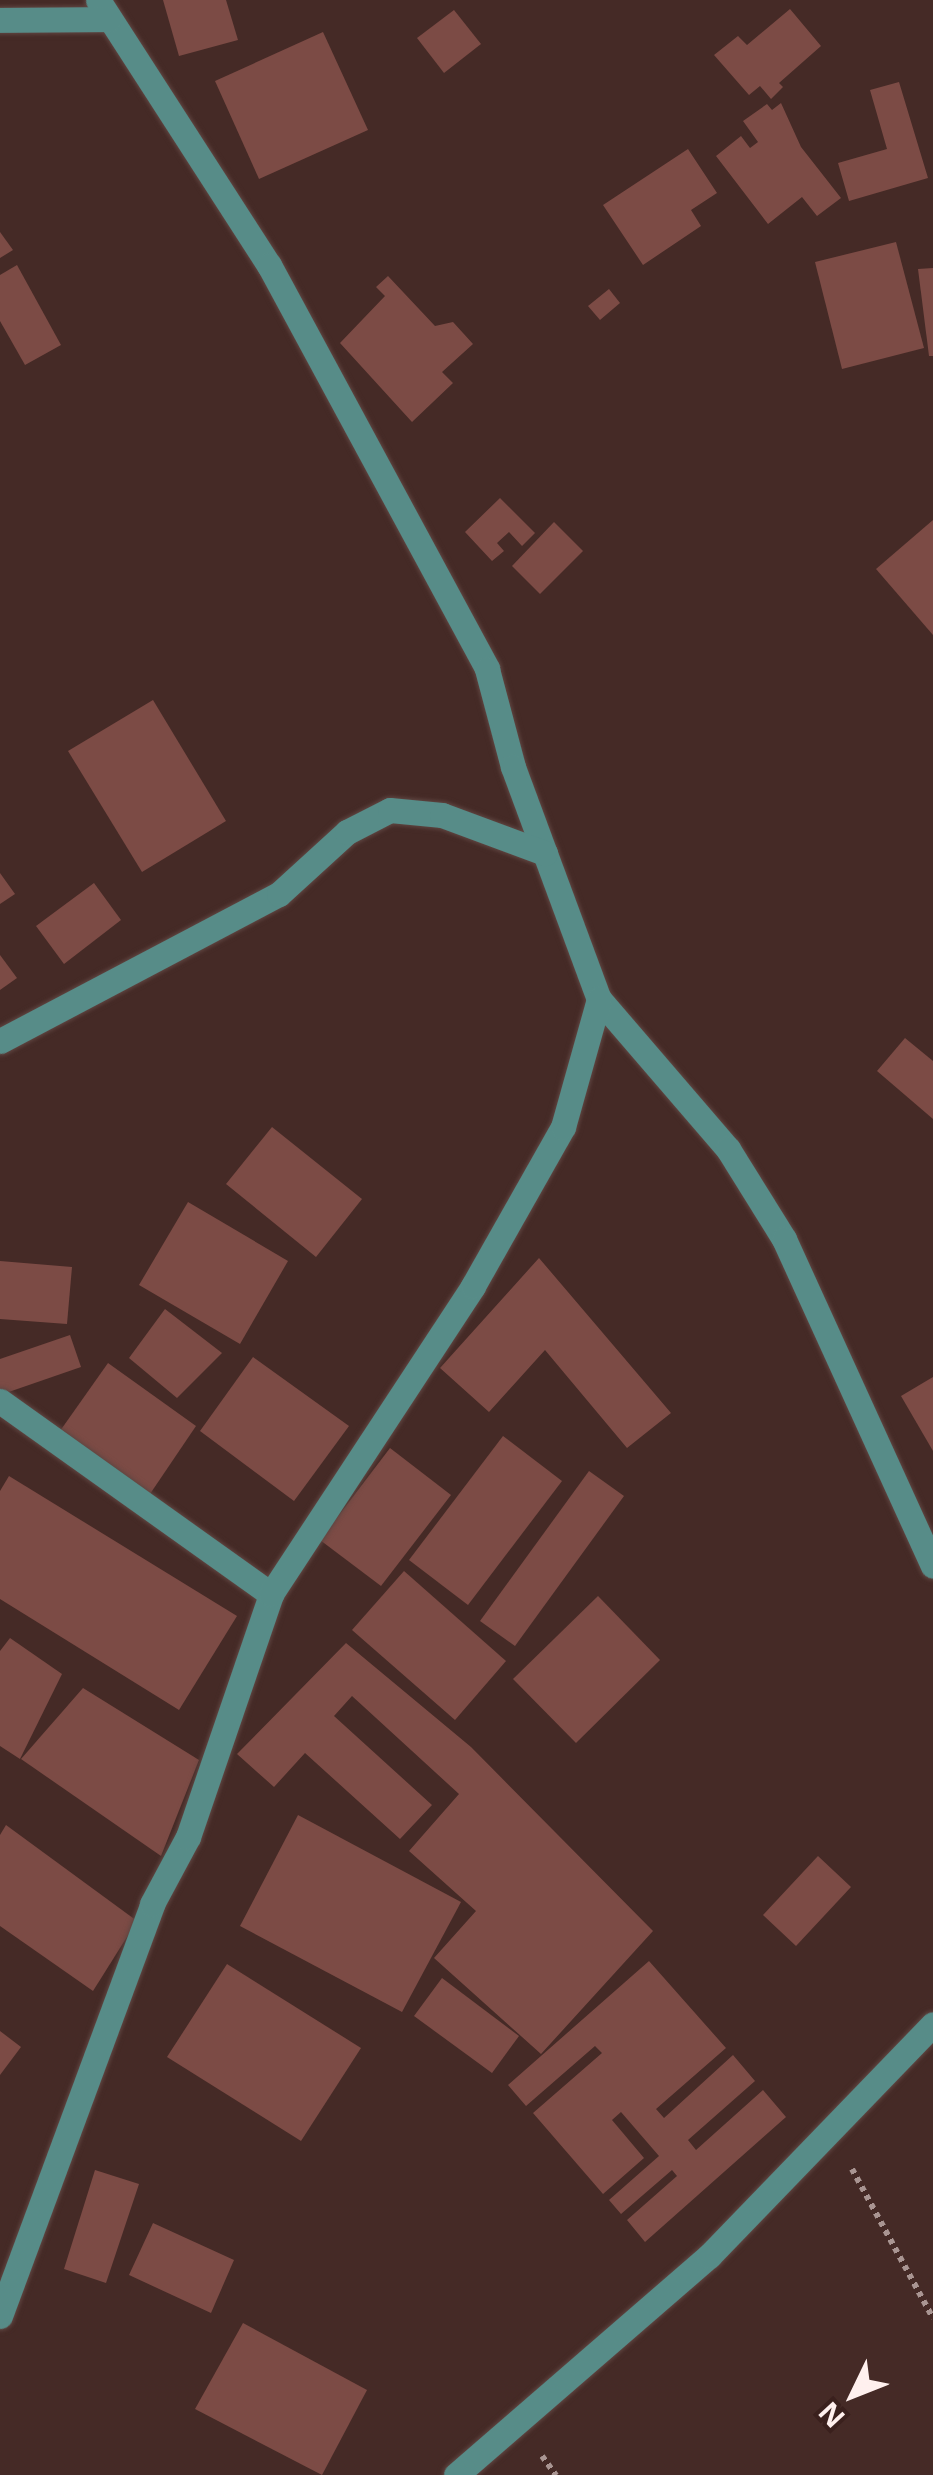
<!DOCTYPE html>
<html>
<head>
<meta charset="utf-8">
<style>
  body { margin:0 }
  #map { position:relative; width:933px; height:2475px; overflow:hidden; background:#452a26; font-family:"Open Sans",sans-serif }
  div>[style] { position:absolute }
  .building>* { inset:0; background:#7c4b45 }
  .path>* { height:6px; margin-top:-3px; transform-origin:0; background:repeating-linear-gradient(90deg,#a99592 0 5px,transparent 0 10px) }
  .roads { filter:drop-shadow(0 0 2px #5f4642) drop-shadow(0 0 2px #5f4642) }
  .minor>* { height:25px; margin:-12.5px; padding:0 12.5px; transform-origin:12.5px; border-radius:12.5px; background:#578c88 }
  span { translate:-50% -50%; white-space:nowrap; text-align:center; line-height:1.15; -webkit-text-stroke:8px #3a201d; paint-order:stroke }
  .north { position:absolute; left:803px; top:2345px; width:100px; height:100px; -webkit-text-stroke:8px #3a201d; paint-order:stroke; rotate:227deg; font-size:28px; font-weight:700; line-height:40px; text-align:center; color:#fff0ee }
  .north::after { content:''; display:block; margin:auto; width:35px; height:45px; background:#fff0ee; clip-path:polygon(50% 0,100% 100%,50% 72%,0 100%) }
</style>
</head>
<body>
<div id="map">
  <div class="building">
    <i style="clip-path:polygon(163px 0,226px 0,238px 40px,179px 56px)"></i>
    <i style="clip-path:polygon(790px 9px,821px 46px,779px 83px,783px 87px,771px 99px,760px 86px,749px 95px,714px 55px,738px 36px,747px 45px)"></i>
    <i style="clip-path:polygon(454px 10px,481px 44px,444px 73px,417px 38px)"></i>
    <i style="clip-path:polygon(323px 32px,368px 130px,259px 179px,215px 81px)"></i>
    <i style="clip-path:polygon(899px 82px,928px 178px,849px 201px,838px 163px,887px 149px,870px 90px)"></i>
    <i style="clip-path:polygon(781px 103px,801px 147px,841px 198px,817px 216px,802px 197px,768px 224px,716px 156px,741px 136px,750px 148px,758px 142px,743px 121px,767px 104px,772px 110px)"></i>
    <i style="clip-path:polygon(688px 149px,717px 193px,691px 210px,701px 226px,643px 265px,603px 205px)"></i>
    <i style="clip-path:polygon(0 232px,13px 250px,0 258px)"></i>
    <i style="clip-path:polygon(896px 242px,924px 348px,842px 369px,815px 262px)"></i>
    <i style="clip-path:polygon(17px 265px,61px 345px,25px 365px,0 321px,0 275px)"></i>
    <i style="clip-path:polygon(933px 268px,933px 356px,929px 356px,918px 269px)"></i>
    <i style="clip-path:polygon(388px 276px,435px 326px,453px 322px,473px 344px,442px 372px,453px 383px,412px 422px,340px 343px,385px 296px,376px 287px)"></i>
    <i style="clip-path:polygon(609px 289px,620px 303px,600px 320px,588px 306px)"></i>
    <i style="clip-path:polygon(500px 498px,535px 533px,522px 546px,509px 532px,497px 543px,504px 551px,492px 561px,465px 532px)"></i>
    <i style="clip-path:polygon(933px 520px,933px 635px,876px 569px)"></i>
    <i style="clip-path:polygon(554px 522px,583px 551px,540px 594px,512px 566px)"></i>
    <i style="clip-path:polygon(153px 700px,226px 821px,142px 872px,68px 751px)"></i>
    <i style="clip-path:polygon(0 873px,15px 894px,0 904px)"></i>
    <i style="clip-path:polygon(94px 883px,121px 920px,64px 964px,36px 926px)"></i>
    <i style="clip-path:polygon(0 955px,17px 978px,0 990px)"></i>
    <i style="clip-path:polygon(905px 1038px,933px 1061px,933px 1119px,877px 1071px)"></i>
    <i style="clip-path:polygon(272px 1127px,362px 1199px,316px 1257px,226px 1184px)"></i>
    <i style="clip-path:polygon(188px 1202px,288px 1261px,240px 1344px,139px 1285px)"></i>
    <i style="clip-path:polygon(539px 1258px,671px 1413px,627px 1448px,545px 1350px,489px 1412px,440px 1368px)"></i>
    <i style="clip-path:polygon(0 1261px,72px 1267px,67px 1324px,0 1319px)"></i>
    <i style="clip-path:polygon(165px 1309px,222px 1353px,177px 1398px,129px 1358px)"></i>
    <i style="clip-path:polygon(70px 1335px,81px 1367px,0 1395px,0 1359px)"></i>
    <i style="clip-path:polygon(253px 1357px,349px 1426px,294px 1501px,200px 1431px)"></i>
    <i style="clip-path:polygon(108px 1363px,196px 1426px,150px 1494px,60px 1431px)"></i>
    <i style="clip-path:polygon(933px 1377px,933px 1451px,901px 1396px)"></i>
    <i style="clip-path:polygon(503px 1436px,562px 1481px,468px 1605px,409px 1560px)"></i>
    <i style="clip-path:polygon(390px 1448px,451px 1495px,381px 1586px,320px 1540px)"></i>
    <i style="clip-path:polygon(589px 1471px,624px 1496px,515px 1646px,480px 1621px)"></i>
    <i style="clip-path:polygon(9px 1476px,237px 1616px,179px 1710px,0 1599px,0 1491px)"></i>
    <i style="clip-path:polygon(404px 1571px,506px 1661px,455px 1720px,352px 1630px)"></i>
    <i style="clip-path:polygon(598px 1596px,660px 1660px,576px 1743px,513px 1679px)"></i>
    <i style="clip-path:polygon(10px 1638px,62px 1674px,20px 1759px,0 1746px,0 1651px)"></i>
    <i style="clip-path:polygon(346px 1643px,471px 1747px,653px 1931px,541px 2054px,434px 1958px,476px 1911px,409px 1851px,459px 1794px,352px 1696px,334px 1716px,432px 1805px,400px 1839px,305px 1753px,274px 1787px,237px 1754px)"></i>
    <i style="clip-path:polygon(83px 1688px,199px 1760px,161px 1856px,21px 1759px)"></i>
    <i style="clip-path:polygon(298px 1815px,461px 1902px,402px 2012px,240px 1926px)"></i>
    <i style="clip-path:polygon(6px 1825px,137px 1921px,93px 1991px,0 1926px,0 1835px)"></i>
    <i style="clip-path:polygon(818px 1856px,851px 1887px,796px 1946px,763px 1915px)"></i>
    <i style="clip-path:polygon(649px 1961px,726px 2048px,656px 2109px,664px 2118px,733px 2055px,755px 2081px,688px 2140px,696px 2150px,763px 2090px,786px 2117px,645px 2242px,627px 2220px,677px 2176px,672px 2170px,621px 2214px,609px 2200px,659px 2156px,621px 2112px,612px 2120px,644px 2158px,603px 2194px,533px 2113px,602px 2053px,595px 2046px,526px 2106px,508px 2085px)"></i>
    <i style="clip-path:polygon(227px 1964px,361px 2048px,301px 2141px,167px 2057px)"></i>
    <i style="clip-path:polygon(442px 1978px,519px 2036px,492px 2073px,414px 2016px)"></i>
    <i style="clip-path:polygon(0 2031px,21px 2047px,0 2075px)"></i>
    <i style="clip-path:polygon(95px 2170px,139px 2184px,106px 2283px,64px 2269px)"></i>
    <i style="clip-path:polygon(153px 2223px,234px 2260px,211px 2313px,129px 2275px)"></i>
    <i style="clip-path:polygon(243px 2323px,367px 2390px,322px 2475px,195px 2409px)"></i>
  </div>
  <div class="path">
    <i style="left:852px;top:2169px;width:170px;rotate:61.5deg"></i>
    <i style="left:542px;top:2456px;width:24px;rotate:54deg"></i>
  </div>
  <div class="roads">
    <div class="minor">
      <i style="left:98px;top:0;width:315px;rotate:57.2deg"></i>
      <i style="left:269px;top:265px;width:459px;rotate:61.6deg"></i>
      <i style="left:487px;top:669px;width:101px;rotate:75.1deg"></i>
      <i style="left:513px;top:767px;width:247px;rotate:69.7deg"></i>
      <i style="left:599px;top:999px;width:198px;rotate:49.3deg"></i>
      <i style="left:728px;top:1149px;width:106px;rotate:58.1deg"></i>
      <i style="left:784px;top:1239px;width:359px;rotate:65.5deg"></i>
      <i style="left:0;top:20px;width:109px;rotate:-0.5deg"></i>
      <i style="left:0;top:1041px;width:315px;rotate:-27.8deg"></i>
      <i style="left:279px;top:894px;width:92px;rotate:-42.4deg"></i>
      <i style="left:347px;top:832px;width:48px;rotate:-27.1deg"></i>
      <i style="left:390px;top:810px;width:52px;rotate:5.5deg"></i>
      <i style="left:442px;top:815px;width:110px;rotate:20.3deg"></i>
      <i style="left:0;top:1401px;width:333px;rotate:35.5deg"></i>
      <i style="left:0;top:2316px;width:439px;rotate:-69.7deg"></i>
      <i style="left:152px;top:1904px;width:76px;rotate:-61.8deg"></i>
      <i style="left:188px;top:1837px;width:257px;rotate:-71.1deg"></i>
      <i style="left:271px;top:1594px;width:368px;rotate:-56.7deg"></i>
      <i style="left:473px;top:1286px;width:183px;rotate:-60.5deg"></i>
      <i style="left:563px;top:1127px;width:133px;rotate:-74.3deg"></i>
      <i style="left:456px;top:2475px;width:335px;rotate:-40.9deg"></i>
      <i style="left:709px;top:2256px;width:322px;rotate:-46deg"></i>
    </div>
  </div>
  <div class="north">N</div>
</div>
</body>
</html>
